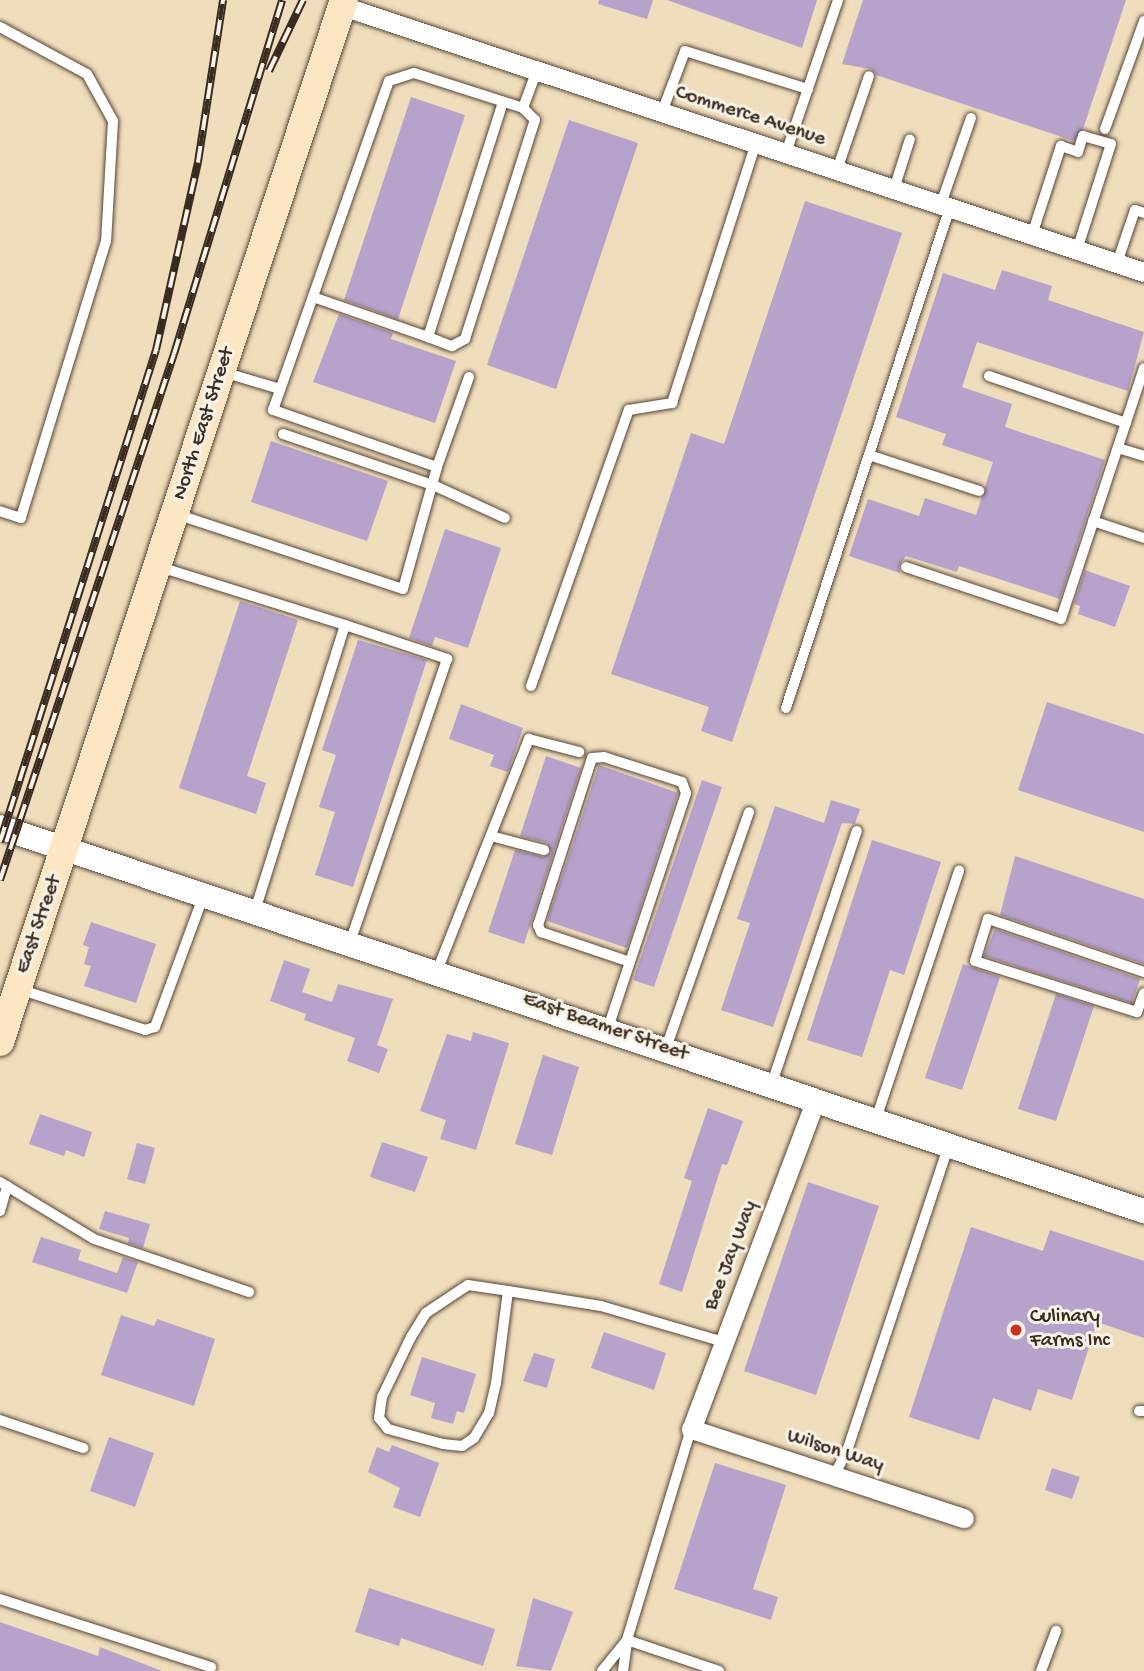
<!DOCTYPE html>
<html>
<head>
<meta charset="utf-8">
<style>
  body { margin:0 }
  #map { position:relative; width:1144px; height:1671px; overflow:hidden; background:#f0ddbc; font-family:"Gochi Hand",sans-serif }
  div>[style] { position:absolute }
  .building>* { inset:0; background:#b7a2cb }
  .roads { filter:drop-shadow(0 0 2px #564536) drop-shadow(0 0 2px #564536) }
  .service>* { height:10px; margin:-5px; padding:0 5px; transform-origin:5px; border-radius:5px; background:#fff }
  .minor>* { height:19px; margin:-9.5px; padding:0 9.5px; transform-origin:9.5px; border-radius:9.5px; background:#fff }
  .tertiary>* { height:24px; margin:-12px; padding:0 12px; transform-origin:12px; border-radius:12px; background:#fff }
  .secondary>* { height:28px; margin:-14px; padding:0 14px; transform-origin:14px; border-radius:14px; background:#fce6c4 }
  .rail>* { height:8px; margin-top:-4px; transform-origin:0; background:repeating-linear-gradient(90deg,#f7f3e8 0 16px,#3b2a1e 0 32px); box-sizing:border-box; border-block:2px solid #3b2a1e }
  .dots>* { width:19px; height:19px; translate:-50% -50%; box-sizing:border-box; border:4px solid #f7f3e8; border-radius:50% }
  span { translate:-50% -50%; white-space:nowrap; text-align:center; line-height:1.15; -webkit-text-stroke:6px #f7f3e8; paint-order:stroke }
  .street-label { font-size:21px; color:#3b2a1e }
  .poi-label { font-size:21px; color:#3b2a1e }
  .left { translate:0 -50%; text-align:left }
</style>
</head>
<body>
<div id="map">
  <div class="building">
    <i style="clip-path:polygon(599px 0,653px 0,647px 19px,598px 4px)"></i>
    <i style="clip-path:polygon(667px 0,817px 0,802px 48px)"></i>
    <i style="clip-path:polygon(863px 0,1126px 0,1083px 129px,1074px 141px,876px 75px,871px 69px,842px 64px)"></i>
    <i style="clip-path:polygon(411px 97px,465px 115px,398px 319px,344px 300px)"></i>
    <i style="clip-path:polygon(569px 120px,638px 143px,556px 389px,487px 365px)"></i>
    <i style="clip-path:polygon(805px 201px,902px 233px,732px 742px,701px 731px,709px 707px,611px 674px,691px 433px,724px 444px)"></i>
    <i style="clip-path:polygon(1002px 270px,1052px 286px,1048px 300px,1144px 332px,1128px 391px,977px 342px,962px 387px,1012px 404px,1005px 427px,1105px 460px,1060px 599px,959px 566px,957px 572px,906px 556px,899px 565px,900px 573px,849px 556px,868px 499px,919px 516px,925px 498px,976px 515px,993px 462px,942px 445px,946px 434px,896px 417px,943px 273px,995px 290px)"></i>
    <i style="clip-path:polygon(339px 314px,393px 333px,391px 339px,456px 361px,435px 423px,313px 382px)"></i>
    <i style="clip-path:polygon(271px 441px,388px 481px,367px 541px,251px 502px)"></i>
    <i style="clip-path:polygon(445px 529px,501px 548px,468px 648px,435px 637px,432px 646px,409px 638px)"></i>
    <i style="clip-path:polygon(1085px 570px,1130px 586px,1115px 627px,1078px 614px,1080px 606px,1074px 604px)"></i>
    <i style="clip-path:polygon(240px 601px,298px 620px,247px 776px,266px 783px,256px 814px,179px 788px)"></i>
    <i style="clip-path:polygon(358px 640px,427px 660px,353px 887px,315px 875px,335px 812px,319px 807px,336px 755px,322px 750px)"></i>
    <i style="clip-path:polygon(1047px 702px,1144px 734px,1144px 832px,1018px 790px)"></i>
    <i style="clip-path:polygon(461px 704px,523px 728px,508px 772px,490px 766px,494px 755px,449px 739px)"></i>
    <i style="clip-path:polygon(546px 756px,581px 768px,524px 944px,488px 932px,515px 850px,543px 857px,551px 853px,547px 843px,520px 836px)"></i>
    <i style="clip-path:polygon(599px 765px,678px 793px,627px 948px,547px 921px)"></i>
    <i style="clip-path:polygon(702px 780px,722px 787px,654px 987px,633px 980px)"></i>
    <i style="clip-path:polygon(831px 800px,860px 809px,855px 824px,842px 823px,773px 1027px,721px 1010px,750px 923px,737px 919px,775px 806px,824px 823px)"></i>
    <i style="clip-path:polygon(872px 840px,941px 862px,904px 975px,890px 970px,862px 1057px,807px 1040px)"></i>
    <i style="clip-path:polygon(1015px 856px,1144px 899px,1144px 964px,1000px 915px)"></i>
    <i style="clip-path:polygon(91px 922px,156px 944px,136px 1003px,84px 986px,91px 966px,84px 964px,89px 947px,83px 945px)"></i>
    <i style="clip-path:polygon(995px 929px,1140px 979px,1132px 1003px,984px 956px)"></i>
    <i style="clip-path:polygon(284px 960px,310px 969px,302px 992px,332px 1002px,338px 984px,393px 999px,377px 1045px,388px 1049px,379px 1073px,347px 1061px,355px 1038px,304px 1020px,306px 1014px,270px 1001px)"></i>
    <i style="clip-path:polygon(963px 964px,1000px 977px,962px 1090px,925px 1078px)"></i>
    <i style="clip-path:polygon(1056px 994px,1094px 1006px,1056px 1121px,1018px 1109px)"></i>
    <i style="clip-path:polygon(473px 1032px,509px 1043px,476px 1150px,440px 1139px,446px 1120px,420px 1111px,447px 1034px,471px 1041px)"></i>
    <i style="clip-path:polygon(543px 1055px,579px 1067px,552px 1155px,515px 1144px)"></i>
    <i style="clip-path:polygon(708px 1108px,743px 1121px,727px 1165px,722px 1164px,682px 1292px,659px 1284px,692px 1181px,684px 1178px)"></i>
    <i style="clip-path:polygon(40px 1114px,92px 1132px,84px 1157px,66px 1150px,64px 1156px,29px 1144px)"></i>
    <i style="clip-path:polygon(382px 1142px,428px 1157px,415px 1192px,370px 1177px)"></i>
    <i style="clip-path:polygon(137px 1143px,155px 1148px,145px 1184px,127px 1179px)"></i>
    <i style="clip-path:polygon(808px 1182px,879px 1206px,816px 1395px,744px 1371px)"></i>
    <i style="clip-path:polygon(105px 1211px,150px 1224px,143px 1248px,128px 1243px,129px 1238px,99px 1229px)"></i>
    <i style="clip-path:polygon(971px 1227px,1043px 1251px,1050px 1230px,1144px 1261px,1144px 1338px,1097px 1322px,1072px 1400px,1038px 1389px,1031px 1411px,993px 1398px,979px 1440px,909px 1417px)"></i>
    <i style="clip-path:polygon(41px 1237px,81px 1250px,78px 1260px,117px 1273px,123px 1257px,138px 1262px,127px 1293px,32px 1262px)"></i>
    <i style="clip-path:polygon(121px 1315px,154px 1326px,157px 1319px,215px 1339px,194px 1406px,101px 1375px)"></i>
    <i style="clip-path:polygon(604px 1332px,666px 1353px,654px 1390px,591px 1368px)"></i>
    <i style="clip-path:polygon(534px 1353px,555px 1359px,547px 1388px,523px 1381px)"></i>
    <i style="clip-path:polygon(422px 1357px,476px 1374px,464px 1413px,457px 1411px,453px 1424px,431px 1418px,435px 1403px,410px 1395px)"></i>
    <i style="clip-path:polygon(109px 1437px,154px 1453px,135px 1507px,90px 1491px)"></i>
    <i style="clip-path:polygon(392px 1445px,439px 1463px,420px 1517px,393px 1507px,400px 1488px,368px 1472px,377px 1447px,389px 1452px)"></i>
    <i style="clip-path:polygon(715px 1463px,786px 1485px,753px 1589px,778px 1597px,771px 1620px,674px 1589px)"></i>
    <i style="clip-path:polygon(1052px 1468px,1080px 1477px,1072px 1499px,1045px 1490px)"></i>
    <i style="clip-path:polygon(369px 1588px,495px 1629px,483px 1666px,401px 1638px,399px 1646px,355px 1632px)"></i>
    <i style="clip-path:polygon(533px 1598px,573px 1612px,551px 1671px,516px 1666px)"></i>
    <i style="clip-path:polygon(0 1622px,98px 1656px,100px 1647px,162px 1671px,0 1671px)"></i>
  </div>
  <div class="roads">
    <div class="service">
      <i style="left:0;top:27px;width:99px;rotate:28.4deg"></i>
      <i style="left:87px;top:74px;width:54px;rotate:61deg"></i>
      <i style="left:113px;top:121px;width:120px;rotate:93.3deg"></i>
      <i style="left:106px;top:241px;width:290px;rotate:107.1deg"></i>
      <i style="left:21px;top:518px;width:22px;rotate:-162deg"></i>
      <i style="left:662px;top:112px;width:65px;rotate:-69.3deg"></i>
      <i style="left:685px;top:51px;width:129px;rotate:17.2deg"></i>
      <i style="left:1105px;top:129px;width:115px;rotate:-70.1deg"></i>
      <i style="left:786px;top:153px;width:162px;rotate:-71.2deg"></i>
      <i style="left:837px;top:170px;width:99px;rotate:-71.2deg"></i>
      <i style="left:894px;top:189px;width:52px;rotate:-72.3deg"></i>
      <i style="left:941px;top:204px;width:91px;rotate:-70.8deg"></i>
      <i style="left:1032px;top:235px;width:94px;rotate:-72deg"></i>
      <i style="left:1061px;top:146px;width:18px;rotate:19deg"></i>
      <i style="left:1078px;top:152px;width:17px;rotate:-73deg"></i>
      <i style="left:1083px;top:136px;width:29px;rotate:16deg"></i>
      <i style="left:1111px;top:144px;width:111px;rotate:107.8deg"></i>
      <i style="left:1117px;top:263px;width:56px;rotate:-71.2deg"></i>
      <i style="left:1135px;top:210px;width:9px;rotate:18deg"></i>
      <i style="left:313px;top:297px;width:122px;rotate:19.2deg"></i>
      <i style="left:428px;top:337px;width:247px;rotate:-72.3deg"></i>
      <i style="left:428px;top:337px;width:26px;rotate:21deg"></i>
      <i style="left:452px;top:346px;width:15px;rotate:-28deg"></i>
      <i style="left:465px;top:339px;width:230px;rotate:-72.3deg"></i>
      <i style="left:535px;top:120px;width:17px;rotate:-135deg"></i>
      <i style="left:223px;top:372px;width:59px;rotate:16.6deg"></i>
      <i style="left:989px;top:376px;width:145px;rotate:18.9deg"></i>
      <i style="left:469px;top:377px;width:96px;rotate:109.6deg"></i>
      <i style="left:437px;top:467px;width:174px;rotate:-160.8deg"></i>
      <i style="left:273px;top:410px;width:349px;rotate:-70.6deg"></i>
      <i style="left:389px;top:81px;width:26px;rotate:-18deg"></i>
      <i style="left:414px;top:73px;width:114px;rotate:17.8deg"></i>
      <i style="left:523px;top:108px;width:40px;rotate:-69.8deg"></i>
      <i style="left:283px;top:434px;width:158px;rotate:18.8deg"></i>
      <i style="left:433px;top:485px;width:79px;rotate:24.6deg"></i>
      <i style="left:1118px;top:448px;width:27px;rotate:17deg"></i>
      <i style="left:869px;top:455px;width:116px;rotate:18.1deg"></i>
      <i style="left:176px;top:514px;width:239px;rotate:18.3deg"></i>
      <i style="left:403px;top:589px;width:127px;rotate:-74.4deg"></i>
      <i style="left:1093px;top:521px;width:54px;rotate:18.4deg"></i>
      <i style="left:160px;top:567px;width:194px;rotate:17.4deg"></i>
      <i style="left:345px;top:625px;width:299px;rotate:107.5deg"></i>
      <i style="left:906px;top:567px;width:163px;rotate:18.5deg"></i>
      <i style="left:1061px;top:619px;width:264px;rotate:-71.7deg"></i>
      <i style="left:345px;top:625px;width:108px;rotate:18.4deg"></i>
      <i style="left:447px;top:659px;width:299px;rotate:108.9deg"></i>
      <i style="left:531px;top:686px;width:293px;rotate:-70.5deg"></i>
      <i style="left:629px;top:410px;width:44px;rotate:-9.2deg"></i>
      <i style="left:672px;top:403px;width:273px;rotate:-72.1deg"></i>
      <i style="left:786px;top:708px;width:527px;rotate:-71.87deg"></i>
      <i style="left:491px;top:836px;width:55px;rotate:14.8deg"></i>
      <i style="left:437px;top:971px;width:250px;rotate:-68.4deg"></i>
      <i style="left:529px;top:739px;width:52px;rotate:14.6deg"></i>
      <i style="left:1144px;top:972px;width:165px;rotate:-161.2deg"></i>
      <i style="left:988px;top:919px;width:44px;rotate:107.2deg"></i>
      <i style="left:975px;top:961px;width:170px;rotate:17.5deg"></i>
      <i style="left:1137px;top:1012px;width:20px;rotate:-70deg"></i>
      <i style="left:19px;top:989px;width:133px;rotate:18deg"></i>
      <i style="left:145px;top:1030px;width:10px;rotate:-17deg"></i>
      <i style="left:155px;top:1027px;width:139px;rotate:-69.7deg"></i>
      <i style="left:608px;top:1028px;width:248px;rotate:-71.6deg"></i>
      <i style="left:686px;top:793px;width:12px;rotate:-110deg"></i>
      <i style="left:682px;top:782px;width:82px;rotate:-162.2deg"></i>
      <i style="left:604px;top:757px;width:12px;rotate:175deg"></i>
      <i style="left:592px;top:758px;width:176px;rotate:107.9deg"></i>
      <i style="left:538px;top:925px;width:8px;rotate:67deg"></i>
      <i style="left:541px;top:932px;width:94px;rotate:18.6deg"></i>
      <i style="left:666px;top:1048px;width:250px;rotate:-70.6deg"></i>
      <i style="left:772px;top:1083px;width:266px;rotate:-71.4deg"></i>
      <i style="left:876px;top:1119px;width:262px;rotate:-71.5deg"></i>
      <i style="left:0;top:1182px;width:110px;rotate:31.2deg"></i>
      <i style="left:94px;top:1239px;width:164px;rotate:18.9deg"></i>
      <i style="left:0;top:1211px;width:26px;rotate:-74deg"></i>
      <i style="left:508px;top:1291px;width:93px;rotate:97.4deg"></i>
      <i style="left:496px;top:1383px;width:31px;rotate:103deg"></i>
      <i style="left:489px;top:1413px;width:29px;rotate:121deg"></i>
      <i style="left:474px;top:1438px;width:14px;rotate:146deg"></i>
      <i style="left:462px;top:1446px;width:19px;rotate:-174deg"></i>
      <i style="left:443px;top:1444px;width:57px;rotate:-164.7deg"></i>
      <i style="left:388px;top:1429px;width:14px;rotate:-129deg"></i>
      <i style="left:379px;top:1418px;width:21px;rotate:-82deg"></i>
      <i style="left:382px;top:1397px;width:67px;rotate:-64.2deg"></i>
      <i style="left:411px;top:1337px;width:28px;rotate:-58deg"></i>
      <i style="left:426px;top:1313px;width:50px;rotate:-33.7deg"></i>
      <i style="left:468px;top:1285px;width:40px;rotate:8.5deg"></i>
      <i style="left:508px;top:1291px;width:94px;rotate:9.2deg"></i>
      <i style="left:601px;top:1306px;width:128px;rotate:16.3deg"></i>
      <i style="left:1139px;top:1411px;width:5px"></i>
      <i style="left:0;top:1420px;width:88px;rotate:18.6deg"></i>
      <i style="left:691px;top:1429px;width:220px;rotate:106.9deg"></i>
      <i style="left:627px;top:1640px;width:97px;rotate:18.6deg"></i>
      <i style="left:834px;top:1476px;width:31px;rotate:-63deg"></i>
      <i style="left:848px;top:1448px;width:319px;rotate:-71.6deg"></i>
      <i style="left:0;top:1599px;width:222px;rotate:17.9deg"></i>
      <i style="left:602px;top:1671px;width:40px;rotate:-51deg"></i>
      <i style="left:623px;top:1671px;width:30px;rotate:-82deg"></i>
      <i style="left:1041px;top:1671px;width:43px;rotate:-69.4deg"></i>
    </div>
    <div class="minor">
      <i style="left:342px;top:6px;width:845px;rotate:18.35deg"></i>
      <i style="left:816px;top:1099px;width:353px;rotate:110.7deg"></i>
      <i style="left:691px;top:1429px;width:287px;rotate:18.1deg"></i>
    </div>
    <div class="tertiary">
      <i style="left:0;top:827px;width:1207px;rotate:18.56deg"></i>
    </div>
    <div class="secondary">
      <i style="left:0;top:1042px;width:1097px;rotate:-71.73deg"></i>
    </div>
  </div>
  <div class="rail">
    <i style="left:269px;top:71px;width:79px;rotate:-64.4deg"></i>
    <i style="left:0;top:842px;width:516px;rotate:-72.41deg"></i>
    <i style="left:156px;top:350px;width:193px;rotate:-77.4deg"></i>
    <i style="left:198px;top:162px;width:164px;rotate:-81.2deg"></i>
    <i style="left:0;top:880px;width:554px;rotate:-71.7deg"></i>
    <i style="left:174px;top:354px;width:370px;rotate:-73deg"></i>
  </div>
  <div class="dots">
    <i style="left:1016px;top:1330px;background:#c8321e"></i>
  </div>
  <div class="street-label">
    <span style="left:750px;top:117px;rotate:18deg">Commerce Avenue</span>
    <span style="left:205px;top:424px;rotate:-72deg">North East Street</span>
    <span style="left:40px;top:925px;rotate:-71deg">East Street</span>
    <span style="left:605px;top:1028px;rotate:19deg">East Beamer Street</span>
    <span style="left:732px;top:1256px;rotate:-69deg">Bee Jay Way</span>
    <span style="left:835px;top:1452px;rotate:18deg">Wilson Way</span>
  </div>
  <div class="poi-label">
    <span class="left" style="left:1030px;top:1330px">Culinary<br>Farms Inc</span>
  </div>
</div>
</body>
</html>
